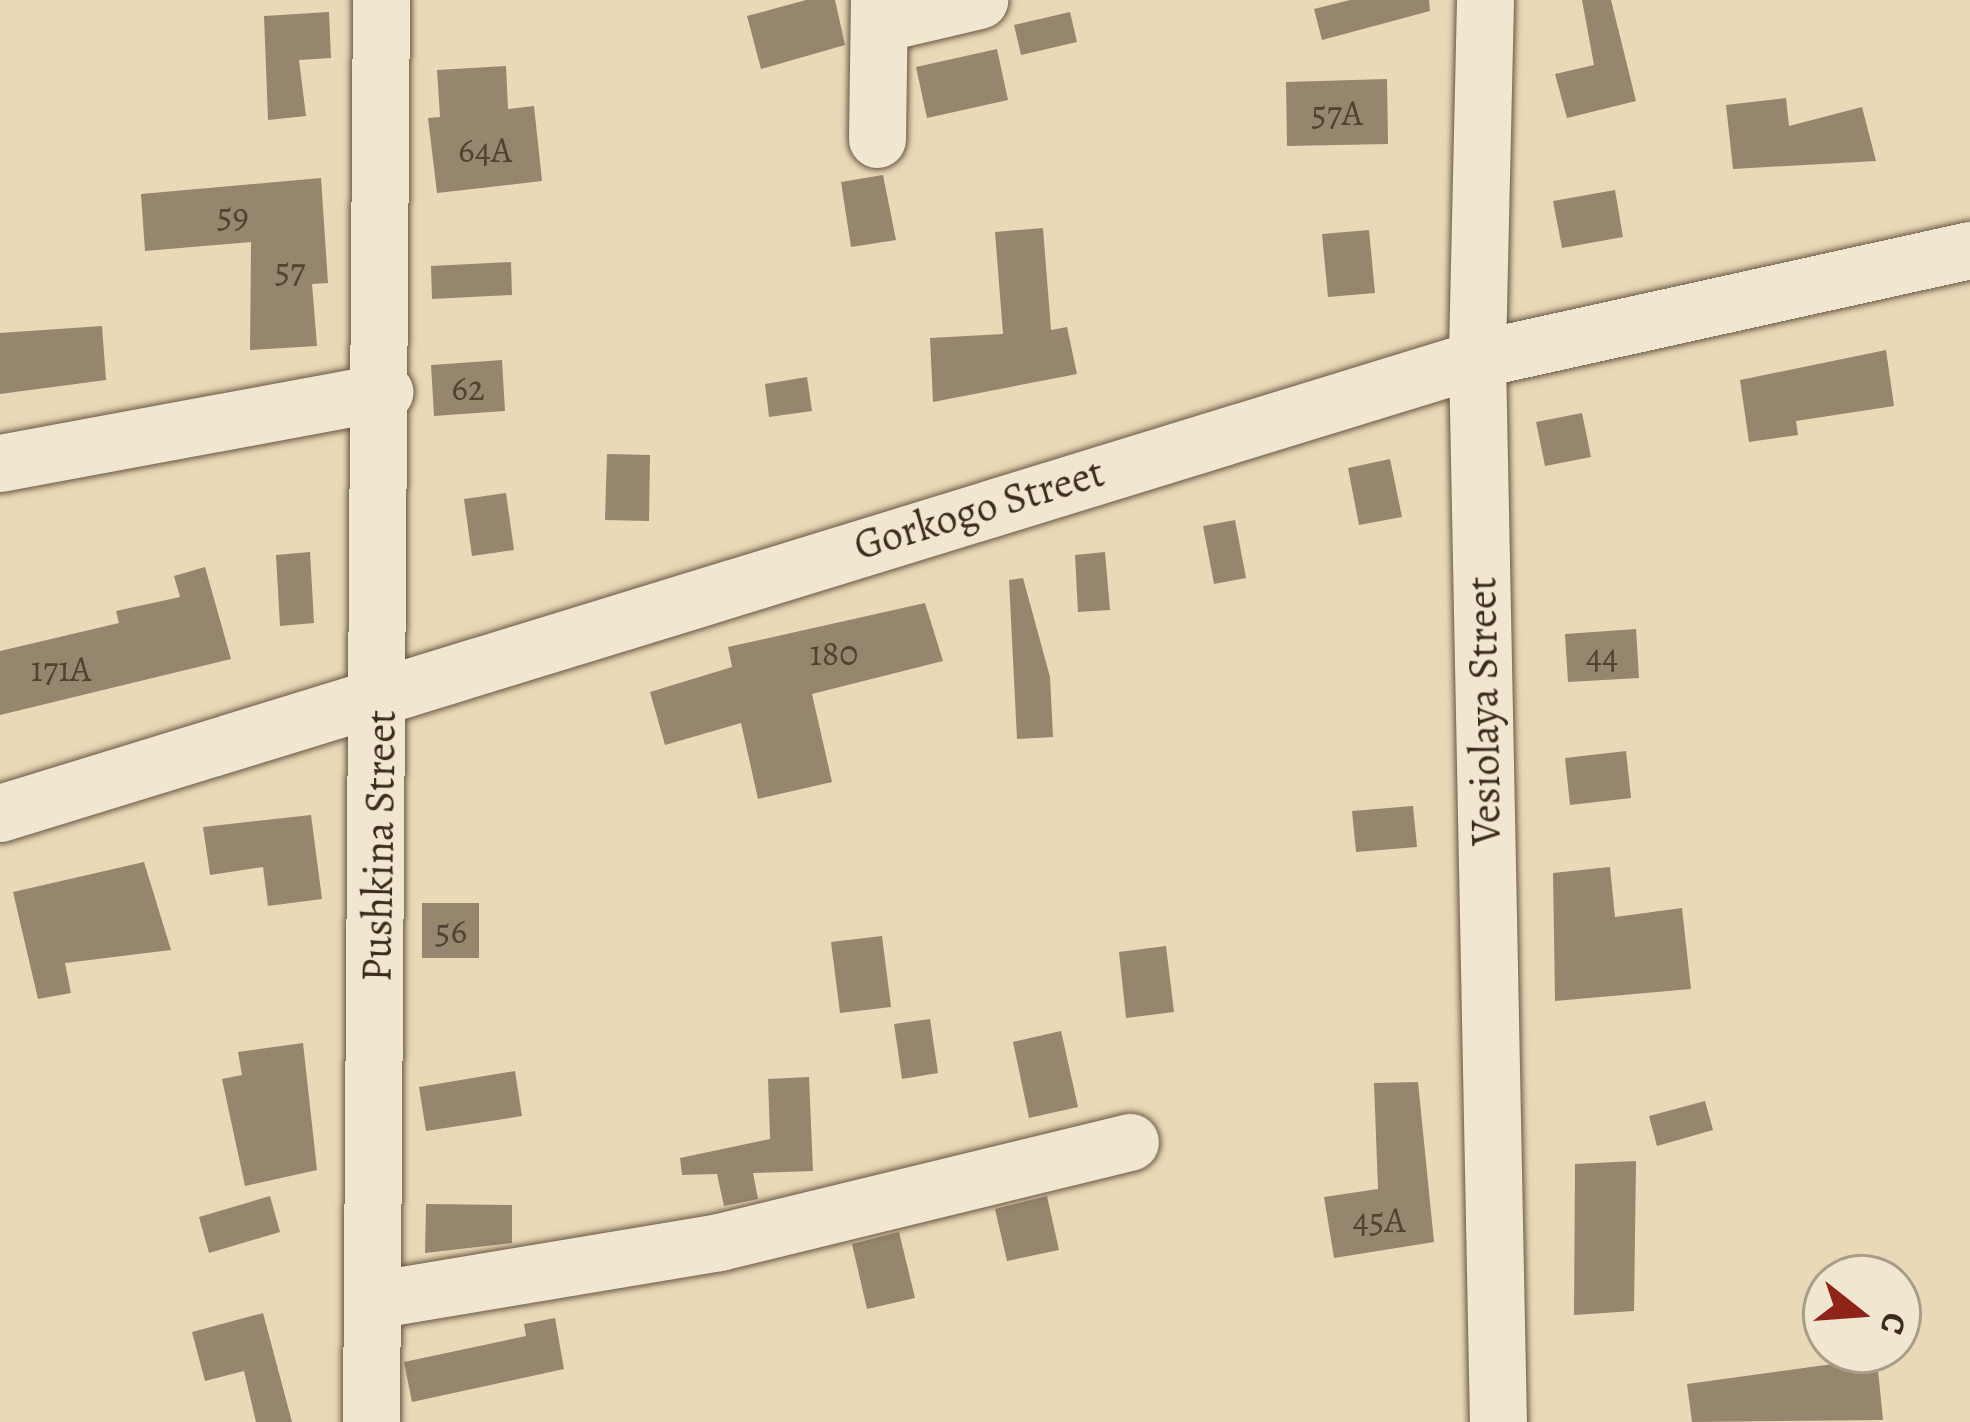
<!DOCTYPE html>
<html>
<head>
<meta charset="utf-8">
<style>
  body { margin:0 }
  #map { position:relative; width:1970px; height:1422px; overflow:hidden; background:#ead9b7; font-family:Alegreya,serif }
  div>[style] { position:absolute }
  .building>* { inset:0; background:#96866e }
  .roads { filter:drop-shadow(0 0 3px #685744) drop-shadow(0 0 3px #685744) }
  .minor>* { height:57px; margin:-28.5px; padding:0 28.5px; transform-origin:28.5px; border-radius:28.5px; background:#f1e6d0 }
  span { translate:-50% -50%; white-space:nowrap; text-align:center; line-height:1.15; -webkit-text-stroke:9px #f1e6d0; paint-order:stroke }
  .number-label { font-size:36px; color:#524232 }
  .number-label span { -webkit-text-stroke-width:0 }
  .street-label { font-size:42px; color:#3c2c1e }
  .north { position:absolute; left:1802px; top:1254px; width:120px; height:120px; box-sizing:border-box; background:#f1e6d0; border:3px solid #a99c89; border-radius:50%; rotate:107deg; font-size:33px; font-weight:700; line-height:48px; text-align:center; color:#3c2c1e }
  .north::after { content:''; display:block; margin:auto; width:42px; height:54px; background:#8f2418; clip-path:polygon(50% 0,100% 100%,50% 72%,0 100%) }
</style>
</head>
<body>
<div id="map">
  <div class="building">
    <i style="clip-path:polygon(806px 0,835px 0,845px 45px,761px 69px,747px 16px)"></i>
    <i style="clip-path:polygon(1350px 0,1429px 0,1430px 11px,1322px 40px,1314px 9px)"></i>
    <i style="clip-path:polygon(1582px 0,1611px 0,1636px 101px,1567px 118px,1555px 74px,1594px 65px)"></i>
    <i style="clip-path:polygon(329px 12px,331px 58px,299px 60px,306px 116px,268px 120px,264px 16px)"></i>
    <i style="clip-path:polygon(1070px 12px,1077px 42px,1021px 55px,1014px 25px)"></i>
    <i style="clip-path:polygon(997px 49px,1008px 100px,927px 118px,916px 67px)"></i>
    <i style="clip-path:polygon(506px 66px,508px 109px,534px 106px,542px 181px,437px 193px,428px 118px,440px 117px,437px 70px)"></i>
    <i style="clip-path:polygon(1387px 79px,1388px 144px,1287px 146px,1286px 82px)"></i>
    <i style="clip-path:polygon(1786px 98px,1789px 126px,1862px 107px,1876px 161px,1733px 169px,1726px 105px)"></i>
    <i style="clip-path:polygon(883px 175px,896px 240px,851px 247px,841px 182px)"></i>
    <i style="clip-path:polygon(321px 178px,328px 283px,312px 284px,317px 346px,250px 350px,251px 242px,145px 251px,141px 194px)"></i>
    <i style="clip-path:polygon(1615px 190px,1623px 237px,1562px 248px,1553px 201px)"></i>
    <i style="clip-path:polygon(1043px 228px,1051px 330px,1067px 327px,1077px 374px,933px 402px,930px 338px,1003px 334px,995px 232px)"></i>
    <i style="clip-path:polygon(1369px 230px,1375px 293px,1328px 297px,1322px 234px)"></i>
    <i style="clip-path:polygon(511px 262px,512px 295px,432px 299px,431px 266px)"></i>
    <i style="clip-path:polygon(102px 326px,106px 380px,0 394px,0 333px)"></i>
    <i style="clip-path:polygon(1886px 350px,1894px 406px,1796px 421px,1798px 435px,1749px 442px,1740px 380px)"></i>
    <i style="clip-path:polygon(502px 360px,505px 411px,434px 416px,431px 365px)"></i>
    <i style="clip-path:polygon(807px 377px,812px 411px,769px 417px,765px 384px)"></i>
    <i style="clip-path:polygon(1582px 413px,1591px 457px,1545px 466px,1536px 422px)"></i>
    <i style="clip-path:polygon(607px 454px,650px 455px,649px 521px,605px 520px)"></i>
    <i style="clip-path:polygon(1390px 459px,1402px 517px,1359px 525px,1348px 468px)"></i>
    <i style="clip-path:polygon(506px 493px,514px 550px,472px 556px,464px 499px)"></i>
    <i style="clip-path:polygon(1235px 520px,1246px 578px,1214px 584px,1203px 526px)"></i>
    <i style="clip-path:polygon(310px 552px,314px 623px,280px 626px,276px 555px)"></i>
    <i style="clip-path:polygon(1105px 552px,1110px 610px,1078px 612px,1075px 555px)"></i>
    <i style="clip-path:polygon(205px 567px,231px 659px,0 715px,0 651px,119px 623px,116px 611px,180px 597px,174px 576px)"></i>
    <i style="clip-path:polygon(1023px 578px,1050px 677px,1053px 737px,1017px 739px,1009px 580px)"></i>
    <i style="clip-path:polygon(925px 603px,943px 661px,812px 694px,832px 782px,758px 799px,741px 723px,665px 745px,650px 692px,732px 667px,728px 647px)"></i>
    <i style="clip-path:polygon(1636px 629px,1639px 678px,1568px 682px,1565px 634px)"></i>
    <i style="clip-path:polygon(1626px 751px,1631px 798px,1570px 805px,1565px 758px)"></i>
    <i style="clip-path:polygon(1413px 806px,1417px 847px,1356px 852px,1352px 811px)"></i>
    <i style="clip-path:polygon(311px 815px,322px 899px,268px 906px,263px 867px,210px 875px,203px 827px)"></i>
    <i style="clip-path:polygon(144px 862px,171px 950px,65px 963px,71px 993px,38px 999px,13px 892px)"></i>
    <i style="clip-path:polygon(1610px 867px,1615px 917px,1682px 908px,1691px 989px,1555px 1001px,1553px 873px)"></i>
    <i style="clip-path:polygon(422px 903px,479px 903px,479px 958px,422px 958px)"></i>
    <i style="clip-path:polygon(882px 936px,891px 1007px,840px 1013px,831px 942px)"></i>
    <i style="clip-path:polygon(1166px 946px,1174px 1012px,1126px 1018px,1119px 952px)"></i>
    <i style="clip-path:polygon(930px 1019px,938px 1073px,902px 1079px,894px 1024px)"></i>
    <i style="clip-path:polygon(1061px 1031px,1078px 1107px,1029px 1118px,1013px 1042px)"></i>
    <i style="clip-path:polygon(303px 1043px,317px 1170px,245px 1186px,222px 1079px,242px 1075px,238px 1052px)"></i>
    <i style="clip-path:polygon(515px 1071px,522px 1116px,426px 1131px,419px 1087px)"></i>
    <i style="clip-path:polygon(809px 1077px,813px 1171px,753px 1173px,758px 1199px,724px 1206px,717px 1174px,682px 1175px,680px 1158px,770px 1139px,768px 1079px)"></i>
    <i style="clip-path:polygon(1418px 1082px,1434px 1242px,1334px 1258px,1324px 1197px,1378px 1189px,1374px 1083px)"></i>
    <i style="clip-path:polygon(1705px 1101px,1713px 1130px,1657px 1146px,1649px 1116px)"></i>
    <i style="clip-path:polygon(1636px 1161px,1634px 1311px,1574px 1315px,1575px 1164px)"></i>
    <i style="clip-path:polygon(270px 1196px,280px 1232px,209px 1253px,199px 1217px)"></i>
    <i style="clip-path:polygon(1047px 1196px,1059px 1250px,1007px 1261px,995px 1209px)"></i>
    <i style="clip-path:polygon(426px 1204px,512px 1205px,512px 1243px,425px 1253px)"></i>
    <i style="clip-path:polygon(899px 1232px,915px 1298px,867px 1309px,852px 1244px)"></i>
    <i style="clip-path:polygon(263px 1313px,292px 1422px,256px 1422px,244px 1371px,205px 1381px,192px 1332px)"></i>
    <i style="clip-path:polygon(555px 1318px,564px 1369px,412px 1402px,404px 1362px,526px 1336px,524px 1324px)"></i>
    <i style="clip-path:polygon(1832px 1350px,1876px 1350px,1883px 1420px,1692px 1422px,1687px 1384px,1833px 1364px)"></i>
  </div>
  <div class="roads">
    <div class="minor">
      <i style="left:1485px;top:0;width:359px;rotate:91.3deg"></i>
      <i style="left:1477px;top:359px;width:1063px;rotate:88.87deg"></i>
      <i style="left:881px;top:23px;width:101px;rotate:-13.2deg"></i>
      <i style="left:877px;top:139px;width:139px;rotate:-89.2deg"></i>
      <i style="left:0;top:463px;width:391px;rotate:-10.5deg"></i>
      <i style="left:0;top:813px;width:1545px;rotate:-17.09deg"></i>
      <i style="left:1477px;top:359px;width:505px;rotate:-12.47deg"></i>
      <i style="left:373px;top:1300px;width:351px;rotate:-9.5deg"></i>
      <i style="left:719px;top:1242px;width:423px;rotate:-13.7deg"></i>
      <i style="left:371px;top:1422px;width:1422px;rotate:-89.6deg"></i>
    </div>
  </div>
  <div class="number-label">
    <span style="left:1337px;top:113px">57А</span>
    <span style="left:485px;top:150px">64А</span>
    <span style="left:233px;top:215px">59</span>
    <span style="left:290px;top:270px">57</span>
    <span style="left:468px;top:388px">62</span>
    <span style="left:834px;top:653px">180</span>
    <span style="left:1602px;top:656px">44</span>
    <span style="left:61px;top:669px">171А</span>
    <span style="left:451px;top:931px">56</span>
    <span style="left:1379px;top:1220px">45А</span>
  </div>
  <div class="street-label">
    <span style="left:979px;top:509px;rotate:-17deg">Gorkogo Street</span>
    <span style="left:1484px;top:711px;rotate:-91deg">Vesiolaya Street</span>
    <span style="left:379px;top:846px;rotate:-89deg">Pushkina Street</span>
  </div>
  <div class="north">С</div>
</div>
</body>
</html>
